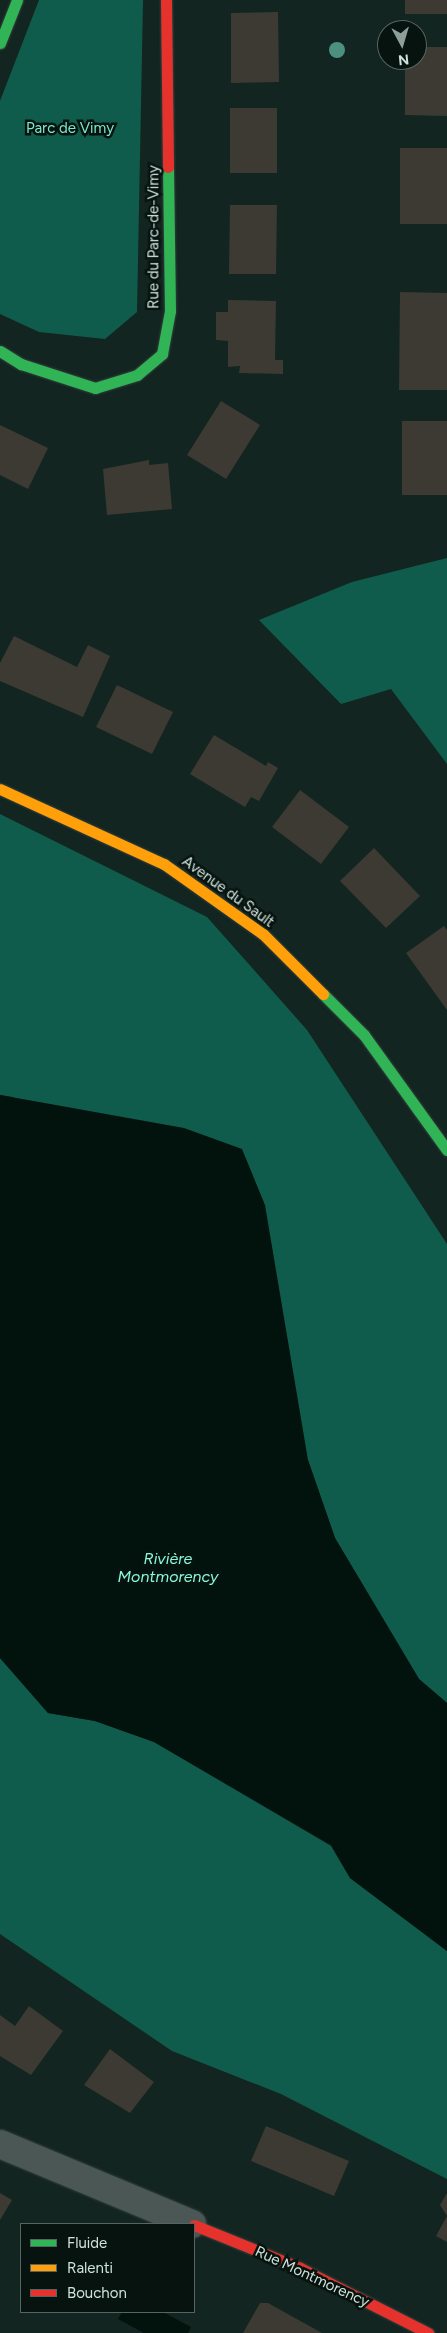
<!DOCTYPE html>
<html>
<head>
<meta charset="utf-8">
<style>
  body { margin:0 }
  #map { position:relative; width:447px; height:2333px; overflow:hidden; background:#132521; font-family:Figtree,sans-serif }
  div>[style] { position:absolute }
  .forest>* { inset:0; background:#105c4c }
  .water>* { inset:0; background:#02130d }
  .building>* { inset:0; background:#3c3a33 }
  .roads { filter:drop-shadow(0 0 1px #33403d) drop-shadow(0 0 1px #33403d) }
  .street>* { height:28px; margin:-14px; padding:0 14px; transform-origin:14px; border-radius:14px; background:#4b5754 }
  .fast>* { height:11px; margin:-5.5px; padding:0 5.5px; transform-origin:5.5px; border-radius:5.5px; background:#30b455 }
  .slow>* { height:11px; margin:-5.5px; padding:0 5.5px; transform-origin:5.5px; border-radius:5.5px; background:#ff9f0a }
  .jam>* { height:11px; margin:-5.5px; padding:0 5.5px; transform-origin:5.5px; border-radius:5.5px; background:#e5322d }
  .trees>* { width:16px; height:16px; margin:-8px; border-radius:50%; background:#4c917f }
  span { translate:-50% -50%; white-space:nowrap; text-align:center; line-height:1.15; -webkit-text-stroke:5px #06130f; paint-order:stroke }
  .park-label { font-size:15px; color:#7beacc }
  .street-label { font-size:15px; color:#cfe1db }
  .water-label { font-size:16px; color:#89f9da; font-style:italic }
  .legend { position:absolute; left:20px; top:2223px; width:175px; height:90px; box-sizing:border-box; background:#06130f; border:1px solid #566561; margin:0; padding:6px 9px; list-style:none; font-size:15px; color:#cfe1db }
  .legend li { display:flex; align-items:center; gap:10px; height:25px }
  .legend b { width:25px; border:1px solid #566561 }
  .north { position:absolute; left:377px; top:20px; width:50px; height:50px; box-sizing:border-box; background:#06130f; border:1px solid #566561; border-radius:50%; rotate:174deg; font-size:14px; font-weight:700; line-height:20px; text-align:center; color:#cfe1db }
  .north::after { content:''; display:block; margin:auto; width:18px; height:22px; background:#8d9f9a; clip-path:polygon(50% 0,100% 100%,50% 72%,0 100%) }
</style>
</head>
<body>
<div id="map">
  <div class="forest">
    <i style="clip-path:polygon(39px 0,143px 0,137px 312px,105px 339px,39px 332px,0 314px,0 101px)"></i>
    <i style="clip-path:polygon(447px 558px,447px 764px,391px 689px,341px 704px,259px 620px,352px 582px)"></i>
    <i style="clip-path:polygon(0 814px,207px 917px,307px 1030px,447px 1244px,447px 1703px,419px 1679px,335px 1538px,308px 1460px,13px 1097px,0 1095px)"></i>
    <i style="clip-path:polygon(0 1658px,48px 1713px,95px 1721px,154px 1742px,331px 1846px,350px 1878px,447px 1951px,447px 2179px,281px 2094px,172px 2051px,0 1934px)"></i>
  </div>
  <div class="water">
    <i style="clip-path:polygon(0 1095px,184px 1128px,242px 1149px,265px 1205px,308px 1460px,335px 1538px,419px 1679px,447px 1703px,447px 1951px,350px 1878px,331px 1845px,154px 1742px,95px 1721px,48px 1713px,0 1658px)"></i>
    <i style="clip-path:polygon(122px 2312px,163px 2312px,191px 2327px,188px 2333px,144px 2333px,118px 2319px)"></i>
  </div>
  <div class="building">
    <i style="clip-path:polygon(405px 0,447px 0,447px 14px,405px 14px)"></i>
    <i style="clip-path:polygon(278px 12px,279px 82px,231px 83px,231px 13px)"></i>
    <i style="clip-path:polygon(417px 47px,447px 47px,447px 116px,405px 115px,405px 60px,417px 60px)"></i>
    <i style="clip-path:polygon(230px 108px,277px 108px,277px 173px,230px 173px)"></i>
    <i style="clip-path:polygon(400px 148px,447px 148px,447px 224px,400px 224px)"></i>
    <i style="clip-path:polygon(230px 205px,277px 205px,276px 274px,229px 274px)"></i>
    <i style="clip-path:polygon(400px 292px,447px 293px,447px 390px,399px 390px)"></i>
    <i style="clip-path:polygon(228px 300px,276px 301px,275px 360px,283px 360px,283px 374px,239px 373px,240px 366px,228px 367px,228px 341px,216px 340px,216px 312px,228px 312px)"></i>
    <i style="clip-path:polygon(221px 401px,260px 425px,226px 479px,187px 455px)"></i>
    <i style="clip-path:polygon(402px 421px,447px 421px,447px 495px,402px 495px)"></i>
    <i style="clip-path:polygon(0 425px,48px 448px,28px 489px,0 475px)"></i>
    <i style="clip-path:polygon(149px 460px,149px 465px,168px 463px,172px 509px,107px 515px,103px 469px)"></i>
    <i style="clip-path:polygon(14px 636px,77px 667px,88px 645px,110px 656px,83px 717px,0 681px,0 663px)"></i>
    <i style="clip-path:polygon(117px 685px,173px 712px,152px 754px,96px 727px)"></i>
    <i style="clip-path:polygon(214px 735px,266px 766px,268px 762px,278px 768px,259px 801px,251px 797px,245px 807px,190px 774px)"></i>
    <i style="clip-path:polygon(300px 790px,349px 827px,321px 864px,272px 827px)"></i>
    <i style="clip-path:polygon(374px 848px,420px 896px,386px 928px,340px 881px)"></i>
    <i style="clip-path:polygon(444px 926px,447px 930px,447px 1010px,406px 953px)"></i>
    <i style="clip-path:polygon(29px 2006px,63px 2031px,31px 2075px,0 2056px,0 2015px,15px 2026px)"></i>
    <i style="clip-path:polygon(110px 2049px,154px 2082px,130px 2113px,84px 2085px)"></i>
    <i style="clip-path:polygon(266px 2126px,349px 2161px,334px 2196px,251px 2161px)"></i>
    <i style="clip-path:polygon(0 2193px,12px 2200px,0 2220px)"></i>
    <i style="clip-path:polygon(447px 2193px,447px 2216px,440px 2205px)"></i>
    <i style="clip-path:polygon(447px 2216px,447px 2242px,436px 2236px)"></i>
    <i style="clip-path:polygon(260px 2303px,268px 2303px,322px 2333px,243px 2333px)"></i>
  </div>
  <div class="roads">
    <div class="street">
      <i style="left:0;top:2144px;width:208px;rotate:22.6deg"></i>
    </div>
    <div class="fast">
      <i style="left:0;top:43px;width:46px;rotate:-68.4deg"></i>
      <i style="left:0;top:351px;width:25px;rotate:32deg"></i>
      <i style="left:21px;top:364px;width:78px;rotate:18deg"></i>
      <i style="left:95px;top:388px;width:44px;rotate:-17.2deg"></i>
      <i style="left:137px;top:375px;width:33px;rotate:-40deg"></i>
      <i style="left:162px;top:354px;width:44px;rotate:-79.5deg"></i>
      <i style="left:170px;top:311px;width:144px;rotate:-90.8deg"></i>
      <i style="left:323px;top:994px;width:58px;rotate:45deg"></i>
      <i style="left:364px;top:1035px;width:142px;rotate:54.2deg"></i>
    </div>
    <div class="slow">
      <i style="left:0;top:789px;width:180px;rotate:24.6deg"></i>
      <i style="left:164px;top:864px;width:121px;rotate:35.3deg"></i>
      <i style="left:263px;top:934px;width:85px;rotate:45deg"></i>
    </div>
    <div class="jam">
      <i style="left:166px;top:0;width:167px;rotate:89.3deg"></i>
      <i style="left:194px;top:2225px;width:114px;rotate:22.1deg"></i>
      <i style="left:300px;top:2268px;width:144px;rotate:26.9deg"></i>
    </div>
  </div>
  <div class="trees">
    <i style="left:337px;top:50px"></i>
  </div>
  <div class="park-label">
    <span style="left:70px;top:129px">Parc de Vimy</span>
  </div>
  <div class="street-label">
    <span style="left:154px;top:237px;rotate:-90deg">Rue du Parc-de-Vimy</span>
    <span style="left:228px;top:892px;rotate:36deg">Avenue du Sault</span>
    <span style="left:312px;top:2277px;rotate:25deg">Rue Montmorency</span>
  </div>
  <div class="water-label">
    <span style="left:168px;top:1568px">Rivière<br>Montmorency</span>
  </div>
  <ul class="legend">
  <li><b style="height:6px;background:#30b455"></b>Fluide</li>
  <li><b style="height:6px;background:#ff9f0a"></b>Ralenti</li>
  <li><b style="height:6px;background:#e5322d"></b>Bouchon</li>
  </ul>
  <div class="north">N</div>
</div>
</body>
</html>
